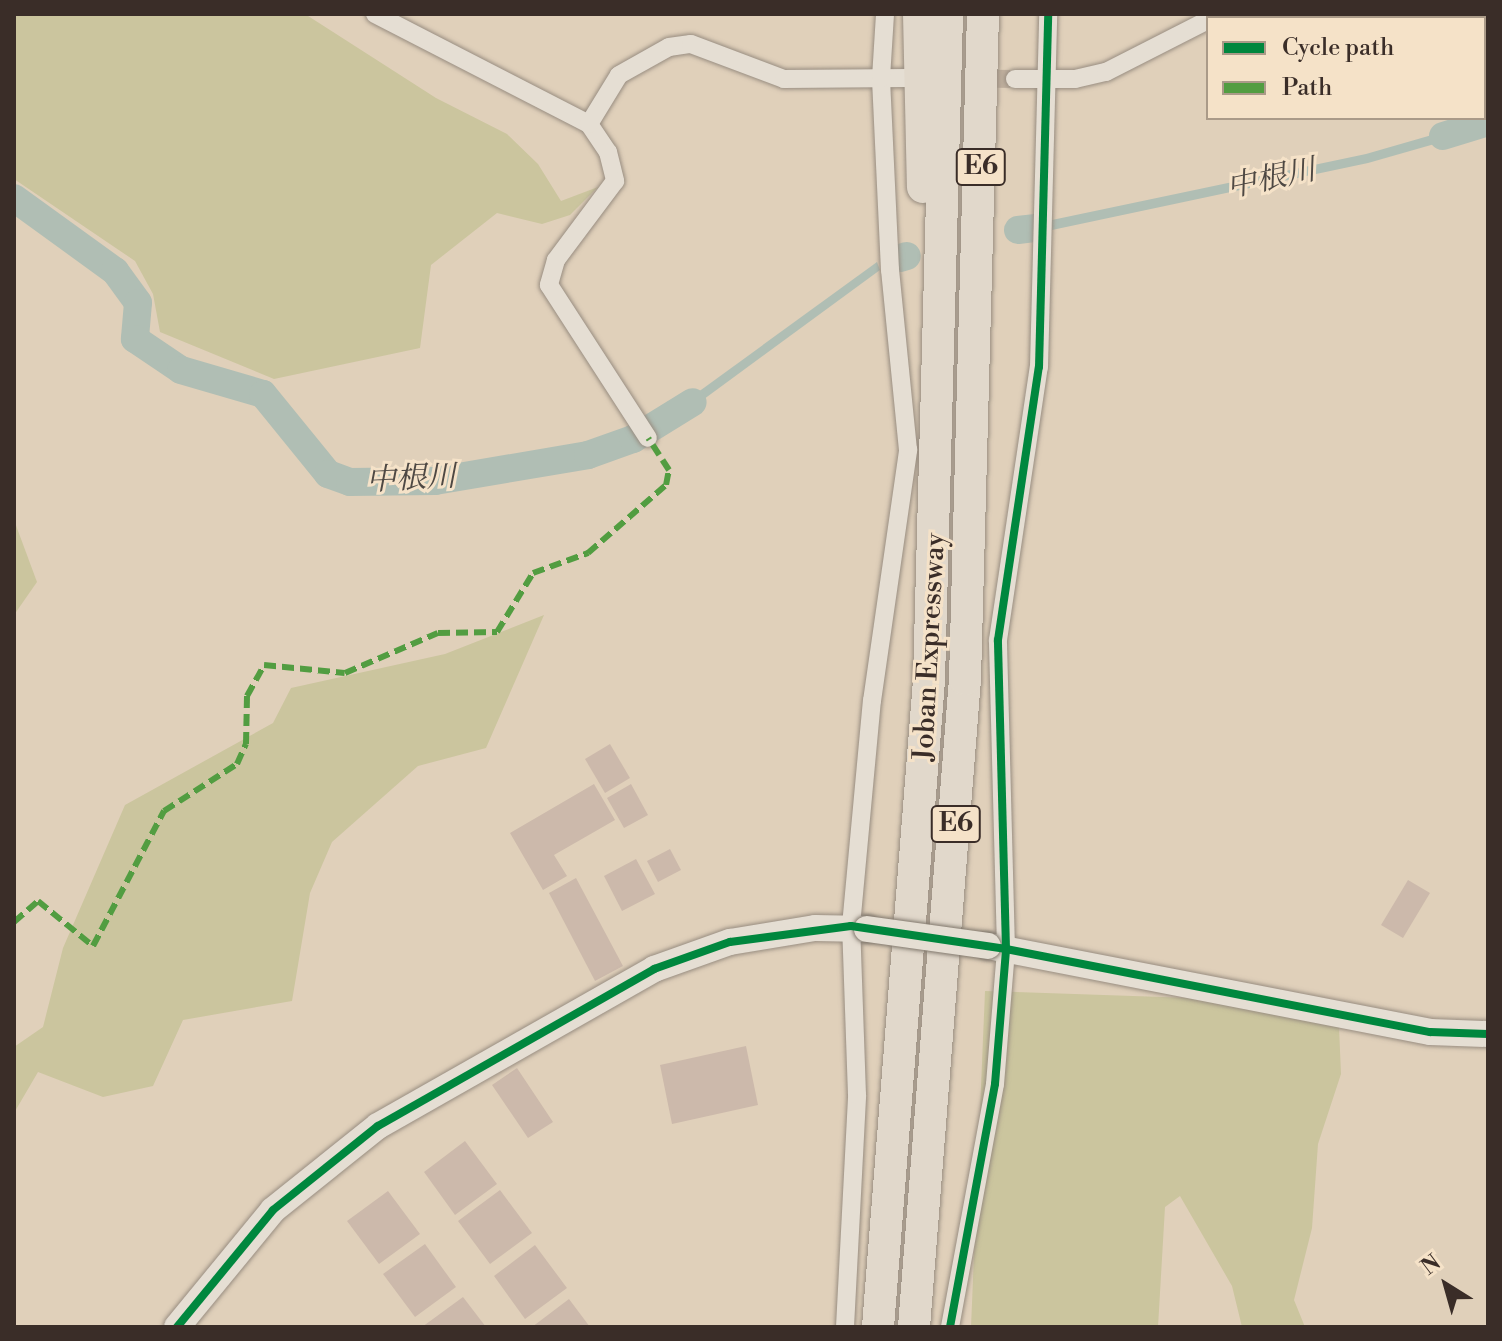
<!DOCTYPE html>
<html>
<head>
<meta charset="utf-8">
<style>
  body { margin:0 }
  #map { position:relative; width:1502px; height:1341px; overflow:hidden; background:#e0d0ba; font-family:"Libre Bodoni","Noto Serif JP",serif }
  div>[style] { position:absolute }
  .green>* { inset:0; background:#cbc59e }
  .water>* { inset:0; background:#b0beb4 }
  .river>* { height:28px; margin:-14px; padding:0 14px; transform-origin:14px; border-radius:14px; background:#b0beb4 }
  .building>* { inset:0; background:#ccb9ab }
  .street-tunnel>* { height:18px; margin-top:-9px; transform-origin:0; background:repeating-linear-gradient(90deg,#bfaf9d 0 18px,transparent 0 27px) }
  .roads { filter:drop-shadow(0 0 2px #988d81) drop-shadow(0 0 2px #988d81) }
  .street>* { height:18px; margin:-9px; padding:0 9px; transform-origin:9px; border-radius:9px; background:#e5ded3 }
  .secondary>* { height:26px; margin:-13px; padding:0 13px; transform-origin:13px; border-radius:13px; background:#e5ded3 }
  .highway>* { height:32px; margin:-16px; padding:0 16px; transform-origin:16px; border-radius:16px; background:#e1d8cb }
  .bridges { filter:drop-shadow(0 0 2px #81786d) drop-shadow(0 0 2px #81786d) }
  .secondary-bridge>* { height:26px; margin:-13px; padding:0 13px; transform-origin:13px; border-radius:13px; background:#e5ded3 }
  .quiet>* { height:6px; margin-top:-3px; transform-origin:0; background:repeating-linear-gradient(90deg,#529d41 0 12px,transparent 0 18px) }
  .cycleway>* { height:8px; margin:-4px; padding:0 4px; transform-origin:4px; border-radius:4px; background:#00873e }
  span { translate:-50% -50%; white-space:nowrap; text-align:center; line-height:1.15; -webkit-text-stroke:6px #f5e2c8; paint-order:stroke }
  .shield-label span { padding:2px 6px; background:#f5e2c8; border:2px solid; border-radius:6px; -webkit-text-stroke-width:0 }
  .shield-label { font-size:26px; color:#3a2d28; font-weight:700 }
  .street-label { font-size:28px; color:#3a2d28 }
  .water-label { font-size:30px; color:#4e4843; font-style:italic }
  .frame { position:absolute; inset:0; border:16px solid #3a2d28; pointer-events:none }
  .legend { position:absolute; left:1206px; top:16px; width:280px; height:104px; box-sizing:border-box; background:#f5e2c8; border:2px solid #aa9a88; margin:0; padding:10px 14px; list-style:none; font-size:24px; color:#3a2d28 }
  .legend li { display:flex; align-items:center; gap:16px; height:40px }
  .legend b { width:40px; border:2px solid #aa9a88 }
  .north { position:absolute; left:1406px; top:1245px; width:80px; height:80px; -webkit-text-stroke:6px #f5e2c8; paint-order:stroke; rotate:323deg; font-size:22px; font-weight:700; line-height:32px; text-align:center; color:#3a2d28 }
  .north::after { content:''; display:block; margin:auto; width:28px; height:36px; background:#3a2d28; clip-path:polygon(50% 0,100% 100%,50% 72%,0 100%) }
</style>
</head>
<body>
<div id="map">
  <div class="green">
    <i style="clip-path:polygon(14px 14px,305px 14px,436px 98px,507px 134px,538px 164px,561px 201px,598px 187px,570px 215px,542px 224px,497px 213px,431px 265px,420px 348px,274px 379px,160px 332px,153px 294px,135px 261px,14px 179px)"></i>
    <i style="clip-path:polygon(14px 520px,37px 582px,14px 615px)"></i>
    <i style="clip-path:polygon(544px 615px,486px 748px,418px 766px,332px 842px,310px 893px,292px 1001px,183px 1020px,153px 1086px,103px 1097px,38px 1072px,14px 1113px,14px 1047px,43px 1027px,63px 948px,125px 805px,273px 723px,291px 688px,445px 654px)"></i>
    <i style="clip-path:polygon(985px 991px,1338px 1003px,1341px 1074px,1318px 1144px,1312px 1228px,1294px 1300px,1305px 1327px,1242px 1327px,1232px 1286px,1180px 1196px,1165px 1207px,1158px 1327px,971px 1327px)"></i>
  </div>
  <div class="water">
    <i style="clip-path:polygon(1477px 122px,1480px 131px,1368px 163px,1052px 230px,1052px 220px,1366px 154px)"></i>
    <i style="clip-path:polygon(877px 262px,880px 270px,666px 427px,661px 419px)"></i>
  </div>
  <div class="river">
    <i style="left:1443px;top:136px;width:47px;rotate:-17.3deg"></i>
    <i style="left:14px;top:198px;width:125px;rotate:35.9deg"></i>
    <i style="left:115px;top:271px;width:39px;rotate:54deg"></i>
    <i style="left:138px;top:303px;width:36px;rotate:95deg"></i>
    <i style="left:135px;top:339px;width:55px;rotate:34deg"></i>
    <i style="left:181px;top:370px;width:85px;rotate:16.3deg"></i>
    <i style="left:263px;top:394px;width:103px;rotate:50.9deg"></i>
    <i style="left:328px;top:474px;width:23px;rotate:20deg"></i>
    <i style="left:350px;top:482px;width:85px;rotate:-0.7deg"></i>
    <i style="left:435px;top:481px;width:155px;rotate:-9.6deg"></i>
    <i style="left:588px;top:455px;width:48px;rotate:-19.6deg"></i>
    <i style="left:633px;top:439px;width:70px;rotate:-31.7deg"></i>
    <i style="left:1018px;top:230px;width:16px;rotate:-7deg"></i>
    <i style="left:900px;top:258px;width:7px;rotate:-16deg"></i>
  </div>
  <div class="building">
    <i style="clip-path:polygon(610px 744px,630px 778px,605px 793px,585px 759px)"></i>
    <i style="clip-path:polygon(594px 784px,615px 820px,554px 855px,567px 876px,543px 890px,510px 833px)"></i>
    <i style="clip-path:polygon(631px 784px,648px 815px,624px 828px,607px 798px)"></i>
    <i style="clip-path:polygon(670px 849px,681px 870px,658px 882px,647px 861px)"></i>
    <i style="clip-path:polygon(636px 859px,655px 894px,622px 911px,604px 876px)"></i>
    <i style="clip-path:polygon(576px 878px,623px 966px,595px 981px,549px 893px)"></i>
    <i style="clip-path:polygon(1408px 880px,1430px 893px,1403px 938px,1381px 925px)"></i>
    <i style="clip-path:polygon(746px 1046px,758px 1105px,672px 1124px,660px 1065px)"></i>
    <i style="clip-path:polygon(517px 1068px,553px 1122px,528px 1138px,492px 1085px)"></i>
    <i style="clip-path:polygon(465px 1141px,497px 1184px,455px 1215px,424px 1172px)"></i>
    <i style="clip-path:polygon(500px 1190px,532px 1233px,490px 1264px,458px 1221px)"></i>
    <i style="clip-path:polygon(388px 1191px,420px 1234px,379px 1264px,347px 1221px)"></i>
    <i style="clip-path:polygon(425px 1244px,456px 1287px,415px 1317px,383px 1274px)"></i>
    <i style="clip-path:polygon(535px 1245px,567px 1288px,525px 1319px,494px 1276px)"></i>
    <i style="clip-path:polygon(463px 1297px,486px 1327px,422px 1327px)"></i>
    <i style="clip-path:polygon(569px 1299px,590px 1327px,532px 1327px)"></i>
  </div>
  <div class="street-tunnel">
    <i style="left:938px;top:78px;width:77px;rotate:0.7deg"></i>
  </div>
  <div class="roads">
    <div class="street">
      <i style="left:375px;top:14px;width:241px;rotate:27.2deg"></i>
      <i style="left:589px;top:124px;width:34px;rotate:56deg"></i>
      <i style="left:608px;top:152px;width:30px;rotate:76deg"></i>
      <i style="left:615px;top:181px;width:99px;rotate:126.8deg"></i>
      <i style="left:556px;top:260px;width:26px;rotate:106deg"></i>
      <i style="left:549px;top:285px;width:182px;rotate:57.1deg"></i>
      <i style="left:1015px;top:79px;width:60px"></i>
      <i style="left:1075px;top:79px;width:32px;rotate:-13deg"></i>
      <i style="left:1106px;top:72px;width:114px;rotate:-27deg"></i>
      <i style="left:589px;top:124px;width:57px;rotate:-58.5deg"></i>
      <i style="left:619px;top:75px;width:57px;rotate:-29.2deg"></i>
      <i style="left:669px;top:47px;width:22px;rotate:-8deg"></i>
      <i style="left:691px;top:44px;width:99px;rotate:20.6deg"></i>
      <i style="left:784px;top:79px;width:124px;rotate:-0.5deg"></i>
      <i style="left:845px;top:1327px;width:232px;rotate:-87deg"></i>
      <i style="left:857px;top:1095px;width:169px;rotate:-92deg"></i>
      <i style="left:851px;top:926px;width:226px;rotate:-84.7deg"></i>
      <i style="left:872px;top:701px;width:254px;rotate:-81.8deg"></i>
      <i style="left:908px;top:450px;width:181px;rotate:-95.7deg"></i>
      <i style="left:890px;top:270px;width:192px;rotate:-92.7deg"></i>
      <i style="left:881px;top:78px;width:64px;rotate:-86.4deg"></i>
      <i style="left:950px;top:1327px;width:247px;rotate:-79.5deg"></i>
      <i style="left:995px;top:1084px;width:135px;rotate:-85.3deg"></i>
      <i style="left:1006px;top:949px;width:309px;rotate:-91.5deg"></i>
      <i style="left:998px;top:640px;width:276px;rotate:-81.5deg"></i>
      <i style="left:1039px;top:367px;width:353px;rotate:-88.5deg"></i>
    </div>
    <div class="secondary">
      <i style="left:988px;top:946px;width:450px;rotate:11deg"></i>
      <i style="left:1430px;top:1032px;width:58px;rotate:2deg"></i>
      <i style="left:177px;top:1327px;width:151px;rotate:-50.6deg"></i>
      <i style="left:273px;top:1210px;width:134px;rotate:-38.7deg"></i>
      <i style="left:378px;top:1126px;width:318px;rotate:-29.6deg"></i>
      <i style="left:654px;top:969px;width:81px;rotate:-19.6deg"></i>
      <i style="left:730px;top:942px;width:86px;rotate:-9.4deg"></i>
      <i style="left:815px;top:928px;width:52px;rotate:1.1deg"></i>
    </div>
    <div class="highway">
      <i style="left:919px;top:14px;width:173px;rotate:88.7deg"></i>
      <i style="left:878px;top:1327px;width:649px;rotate:-85.49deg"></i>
      <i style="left:929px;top:680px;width:666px;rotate:-88.45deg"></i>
      <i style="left:914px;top:1327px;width:650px;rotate:-85.5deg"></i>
      <i style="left:965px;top:679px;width:665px;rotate:-88.45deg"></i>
    </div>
  </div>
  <div class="bridges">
    <div class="secondary-bridge">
      <i style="left:867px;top:929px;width:122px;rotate:8deg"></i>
    </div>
  </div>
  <div class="quiet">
    <i style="left:14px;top:922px;width:32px;rotate:-41deg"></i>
    <i style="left:38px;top:901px;width:71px;rotate:39.3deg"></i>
    <i style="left:93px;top:946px;width:153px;rotate:-62.3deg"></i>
    <i style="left:164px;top:811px;width:87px;rotate:-32.8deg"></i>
    <i style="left:237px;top:764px;width:22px;rotate:-66deg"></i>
    <i style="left:246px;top:744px;width:48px;rotate:-88.8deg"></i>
    <i style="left:247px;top:696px;width:35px;rotate:-61deg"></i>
    <i style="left:264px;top:665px;width:81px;rotate:5.6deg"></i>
    <i style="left:345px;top:673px;width:101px;rotate:-23.3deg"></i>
    <i style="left:438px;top:633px;width:59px;rotate:-1deg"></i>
    <i style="left:497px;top:632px;width:69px;rotate:-58.6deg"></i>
    <i style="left:533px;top:573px;width:59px;rotate:-20deg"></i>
    <i style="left:588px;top:553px;width:103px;rotate:-41.1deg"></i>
    <i style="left:666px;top:485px;width:15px;rotate:-79deg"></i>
    <i style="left:669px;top:470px;width:38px;rotate:-123deg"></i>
  </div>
  <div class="cycleway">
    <i style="left:177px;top:1327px;width:151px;rotate:-50.6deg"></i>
    <i style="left:273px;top:1210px;width:134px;rotate:-38.7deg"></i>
    <i style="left:378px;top:1126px;width:318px;rotate:-29.6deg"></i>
    <i style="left:654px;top:969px;width:81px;rotate:-19.6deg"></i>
    <i style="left:730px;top:942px;width:122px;rotate:-7.5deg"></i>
    <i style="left:851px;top:926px;width:157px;rotate:8.4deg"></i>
    <i style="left:1006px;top:949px;width:432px;rotate:11.1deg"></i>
    <i style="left:1430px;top:1032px;width:58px;rotate:2deg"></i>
    <i style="left:950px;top:1327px;width:247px;rotate:-79.5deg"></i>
    <i style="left:995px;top:1084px;width:135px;rotate:-85.3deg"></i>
    <i style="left:1006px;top:949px;width:309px;rotate:-91.5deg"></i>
    <i style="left:998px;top:640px;width:276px;rotate:-81.5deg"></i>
    <i style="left:1039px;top:367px;width:353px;rotate:-88.5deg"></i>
  </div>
  <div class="shield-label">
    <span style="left:981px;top:167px">E6</span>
    <span style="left:956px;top:824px">E6</span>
  </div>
  <div class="street-label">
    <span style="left:930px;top:647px;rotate:-87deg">Joban Expressway</span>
  </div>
  <div class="water-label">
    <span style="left:1271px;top:179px;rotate:-12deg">中根川</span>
    <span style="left:411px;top:479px;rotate:-3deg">中根川</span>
  </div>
  <div class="frame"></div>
  <ul class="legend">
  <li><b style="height:10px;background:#00873e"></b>Cycle path</li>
  <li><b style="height:10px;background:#529d41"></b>Path</li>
  </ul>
  <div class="north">N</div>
</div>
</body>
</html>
